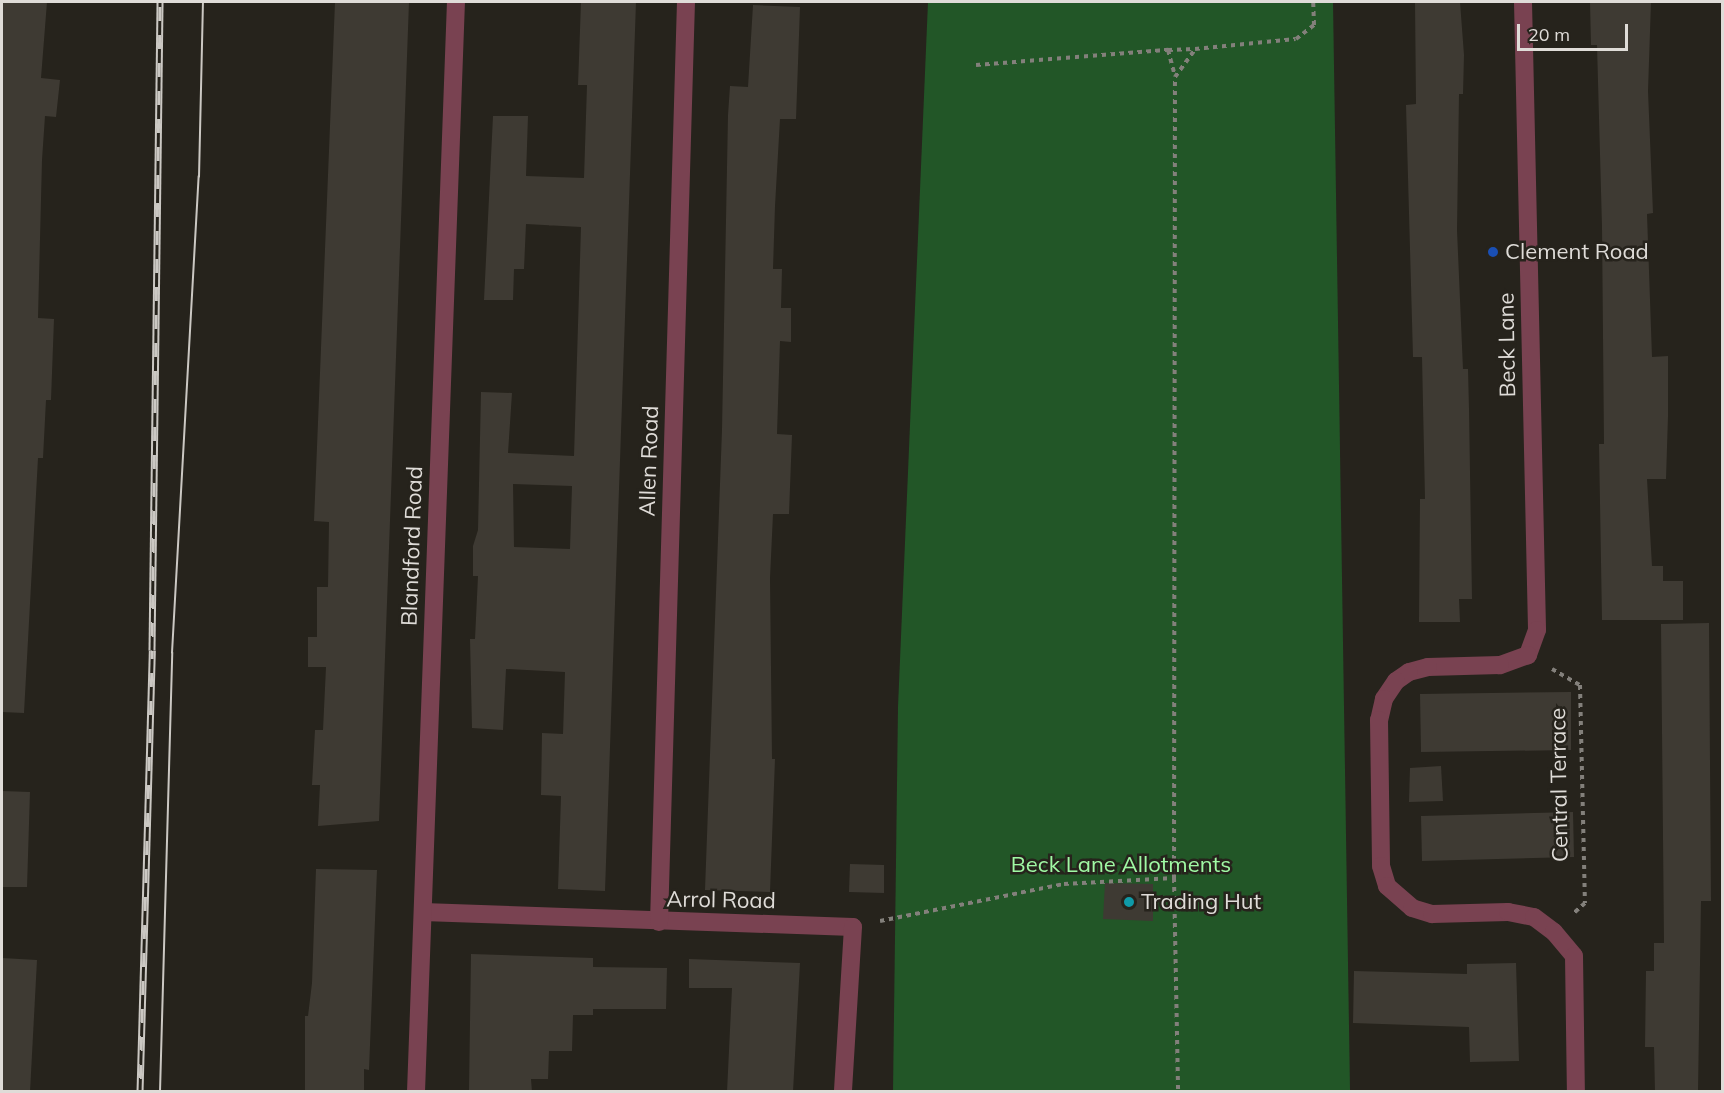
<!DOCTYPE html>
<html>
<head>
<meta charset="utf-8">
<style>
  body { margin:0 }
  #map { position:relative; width:1724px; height:1093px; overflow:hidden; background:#26231c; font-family:Mulish,sans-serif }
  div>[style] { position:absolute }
  .green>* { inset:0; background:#225627 }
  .building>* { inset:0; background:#3e3a33 }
  .path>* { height:4px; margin-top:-2px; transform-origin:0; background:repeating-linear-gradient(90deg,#83807b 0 4.5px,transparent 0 9px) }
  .minor>* { height:18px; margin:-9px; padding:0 9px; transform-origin:9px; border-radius:9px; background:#794251 }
  .tram>* { height:1.5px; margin:-0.75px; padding:0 0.75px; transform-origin:0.75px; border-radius:0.75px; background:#cbc8c3 }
  .rail>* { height:7px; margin-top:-3.5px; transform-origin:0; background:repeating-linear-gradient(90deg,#26231c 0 14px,#cbc8c3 0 28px); box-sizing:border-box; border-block:2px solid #cbc8c3 }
  .dots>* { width:16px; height:16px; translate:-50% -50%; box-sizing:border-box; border:3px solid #26231c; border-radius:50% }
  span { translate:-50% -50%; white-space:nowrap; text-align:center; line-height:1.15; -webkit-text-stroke:5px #26231c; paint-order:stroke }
  .poi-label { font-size:22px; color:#dfdcd8 }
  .left { translate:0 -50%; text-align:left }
  .street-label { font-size:22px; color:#dfdcd8 }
  .park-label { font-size:22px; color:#a0f9a4 }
  .frame { position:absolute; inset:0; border:3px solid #dfdcd8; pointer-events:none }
  .scale { position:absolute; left:1517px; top:24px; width:111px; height:27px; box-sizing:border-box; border:3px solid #dfdcd8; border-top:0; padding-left:8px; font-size:18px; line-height:21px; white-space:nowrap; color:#dfdcd8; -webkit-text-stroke:4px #26231c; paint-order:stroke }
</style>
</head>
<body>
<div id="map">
  <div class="green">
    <i style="clip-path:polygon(928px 2px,1333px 2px,1350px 1091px,893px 1092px,898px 707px)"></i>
  </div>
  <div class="building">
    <i style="clip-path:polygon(2px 2px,47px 2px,41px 78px,60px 80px,56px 117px,45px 116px,42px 160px,38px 318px,54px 319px,51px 400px,46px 400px,43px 458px,38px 458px,24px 713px,2px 712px)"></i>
    <i style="clip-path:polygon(335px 2px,409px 2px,379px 821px,318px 826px,320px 785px,312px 785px,315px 730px,323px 730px,326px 667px,308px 667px,308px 637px,317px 637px,317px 587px,328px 587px,329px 522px,314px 521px)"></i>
    <i style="clip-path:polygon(evenodd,581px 2px,636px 2px,605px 891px,558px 889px,561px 796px,541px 795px,542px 733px,563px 734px,565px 672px,506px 669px,503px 730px,472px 728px,470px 639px,475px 639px,478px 576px,473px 576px,473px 546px,478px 530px,481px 392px,512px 393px,508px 453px,574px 456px,581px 227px,526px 224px,524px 269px,514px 269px,513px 300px,484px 300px,493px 116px,528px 116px,526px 176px,584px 178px,587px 85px,578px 85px,581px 2px,513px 484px,572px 486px,570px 549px,514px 547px,513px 484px)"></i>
    <i style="clip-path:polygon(1415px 2px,1460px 2px,1464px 55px,1463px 94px,1459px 94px,1457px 230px,1463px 369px,1468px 369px,1469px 409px,1472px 599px,1459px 599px,1460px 622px,1419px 622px,1420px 499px,1425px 499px,1422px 357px,1413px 357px,1406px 105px,1416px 104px)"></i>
    <i style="clip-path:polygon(1590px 2px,1651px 2px,1648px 91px,1653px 213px,1647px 214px,1652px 357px,1668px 356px,1668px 416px,1666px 479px,1647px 479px,1652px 566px,1663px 566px,1663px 581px,1683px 581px,1683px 620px,1602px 620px,1599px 444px,1604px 444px,1602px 227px,1597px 45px,1591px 45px)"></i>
    <i style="clip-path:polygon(753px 5px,800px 7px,796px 119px,780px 119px,775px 206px,773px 269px,782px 269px,781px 308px,791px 308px,791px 342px,780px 341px,777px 434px,792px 435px,789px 514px,773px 514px,770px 578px,772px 759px,775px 759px,770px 892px,705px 890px,722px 430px,728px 115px,730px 86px,748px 87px)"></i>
    <i style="clip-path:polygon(1709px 623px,1711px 901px,1701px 901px,1698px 1092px,1655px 1092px,1654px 1047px,1645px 1047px,1646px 971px,1654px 971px,1654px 943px,1664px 943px,1661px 624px)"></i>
    <i style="clip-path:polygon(1571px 692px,1571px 750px,1421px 752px,1420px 694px)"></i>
    <i style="clip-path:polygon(1441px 766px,1443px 801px,1409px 802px,1410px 768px)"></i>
    <i style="clip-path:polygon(2px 791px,30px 792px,27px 887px,2px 887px)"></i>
    <i style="clip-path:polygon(1573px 812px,1574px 857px,1422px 861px,1421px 816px)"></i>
    <i style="clip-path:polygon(850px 864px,884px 865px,884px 893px,849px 892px)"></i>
    <i style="clip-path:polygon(316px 869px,377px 870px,369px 1070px,364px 1069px,364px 1092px,305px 1092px,305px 1016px,308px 1016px,312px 983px)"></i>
    <i style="clip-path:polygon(1105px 883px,1153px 884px,1153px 921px,1103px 919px)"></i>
    <i style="clip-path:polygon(471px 954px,593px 958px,593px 967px,667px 968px,666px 1009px,593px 1009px,593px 1015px,573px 1015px,572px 1051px,549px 1051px,548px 1079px,531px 1079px,532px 1092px,469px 1092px)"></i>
    <i style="clip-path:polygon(2px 958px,37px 960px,30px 1092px,2px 1092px)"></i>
    <i style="clip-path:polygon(689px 959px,800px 963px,793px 1092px,727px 1092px,732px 988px,689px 988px)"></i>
    <i style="clip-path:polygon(1516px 963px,1519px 1061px,1470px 1062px,1469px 1027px,1353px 1023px,1354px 971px,1467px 974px,1467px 964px)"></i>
  </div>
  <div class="path">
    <i style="left:1168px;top:50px;width:27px;rotate:-2deg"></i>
    <i style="left:976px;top:65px;width:193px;rotate:-4.5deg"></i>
    <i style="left:1168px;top:50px;width:27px;rotate:75deg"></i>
    <i style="left:1552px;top:669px;width:32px;rotate:30deg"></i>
    <i style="left:1580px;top:685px;width:218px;rotate:88.7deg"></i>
    <i style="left:1585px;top:903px;width:15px;rotate:138deg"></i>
    <i style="left:1174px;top:878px;width:214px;rotate:88.9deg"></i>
    <i style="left:880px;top:921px;width:188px;rotate:-11.4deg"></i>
    <i style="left:1064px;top:884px;width:110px;rotate:-3.1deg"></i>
    <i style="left:1174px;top:878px;width:801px;rotate:-89.93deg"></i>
    <i style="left:1175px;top:77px;width:34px;rotate:-54deg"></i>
    <i style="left:1195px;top:49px;width:101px;rotate:-5.7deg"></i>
    <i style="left:1296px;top:39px;width:23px;rotate:-38deg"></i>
    <i style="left:1314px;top:25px;width:23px;rotate:-92deg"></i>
  </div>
  <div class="minor">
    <i style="left:1523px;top:2px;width:628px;rotate:88.72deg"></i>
    <i style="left:1537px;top:630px;width:27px;rotate:110deg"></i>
    <i style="left:1528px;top:655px;width:30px;rotate:160deg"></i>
    <i style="left:1500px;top:665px;width:72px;rotate:178.4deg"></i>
    <i style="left:1428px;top:667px;width:20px;rotate:165deg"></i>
    <i style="left:1409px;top:672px;width:16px;rotate:145deg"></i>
    <i style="left:1396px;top:681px;width:22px;rotate:124deg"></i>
    <i style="left:1384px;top:699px;width:22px;rotate:103deg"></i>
    <i style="left:1379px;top:720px;width:146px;rotate:89.2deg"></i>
    <i style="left:1381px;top:866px;width:21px;rotate:73deg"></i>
    <i style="left:1387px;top:886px;width:33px;rotate:41deg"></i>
    <i style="left:1412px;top:908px;width:21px;rotate:17deg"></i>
    <i style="left:1432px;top:914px;width:76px;rotate:-1.5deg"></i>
    <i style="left:1508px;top:912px;width:26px;rotate:11deg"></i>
    <i style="left:1534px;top:917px;width:25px;rotate:37deg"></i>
    <i style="left:1554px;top:932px;width:31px;rotate:50deg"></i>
    <i style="left:1574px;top:956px;width:136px;rotate:89.2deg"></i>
    <i style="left:423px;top:912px;width:430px;rotate:2deg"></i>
    <i style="left:853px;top:927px;width:165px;rotate:93.5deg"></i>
    <i style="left:659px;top:922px;width:920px;rotate:-88.32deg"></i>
    <i style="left:416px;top:1092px;width:1091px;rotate:-87.9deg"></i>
  </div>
  <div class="tram">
    <i style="left:160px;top:1092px;width:439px;rotate:-88.4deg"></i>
    <i style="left:172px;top:653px;width:477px;rotate:-86.8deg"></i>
    <i style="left:199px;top:177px;width:175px;rotate:-88.7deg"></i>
  </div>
  <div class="rail">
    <i style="left:140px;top:1092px;width:442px;rotate:-88.4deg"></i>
    <i style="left:152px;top:650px;width:648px;rotate:-89.29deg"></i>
  </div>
  <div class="dots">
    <i style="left:1493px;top:252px;background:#1a4fb4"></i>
    <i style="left:1129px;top:902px;background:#0f9aa8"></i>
  </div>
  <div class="poi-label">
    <span class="left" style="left:1505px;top:252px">Clement Road</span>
    <span class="left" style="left:1141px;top:902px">Trading Hut</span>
  </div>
  <div class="street-label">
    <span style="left:1507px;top:345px;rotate:-91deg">Beck Lane</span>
    <span style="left:649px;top:461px;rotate:-88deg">Allen Road</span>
    <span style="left:412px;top:546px;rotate:-88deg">Blandford Road</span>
    <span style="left:1559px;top:785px;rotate:-91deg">Central Terrace</span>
    <span style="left:721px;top:900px;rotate:1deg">Arrol Road</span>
  </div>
  <div class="park-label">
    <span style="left:1121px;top:865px">Beck Lane Allotments</span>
  </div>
  <div class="frame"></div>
  <div class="scale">20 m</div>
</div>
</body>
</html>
